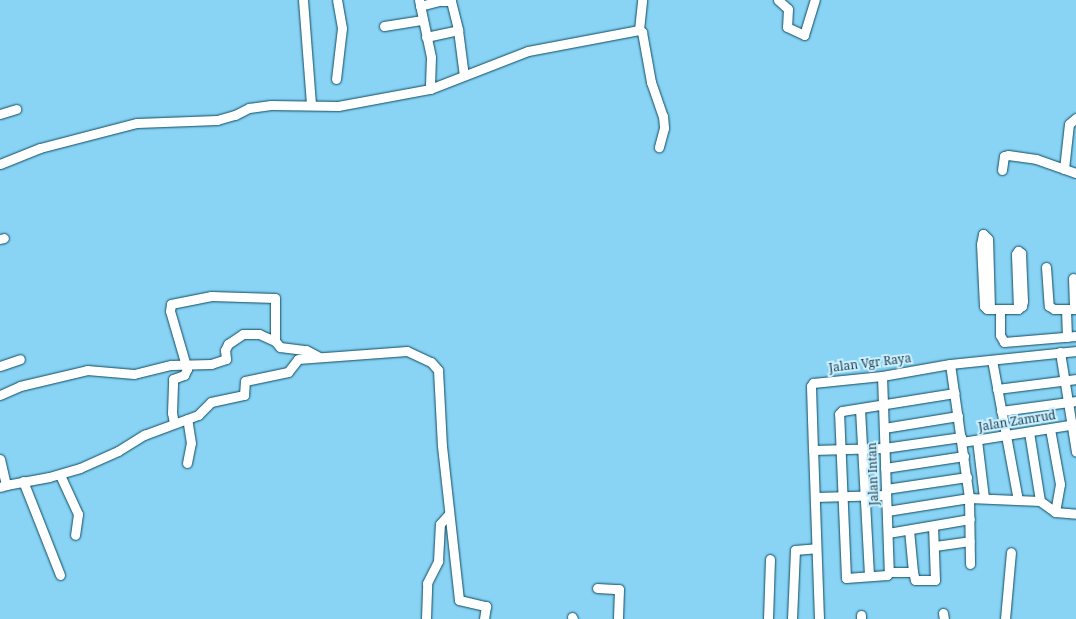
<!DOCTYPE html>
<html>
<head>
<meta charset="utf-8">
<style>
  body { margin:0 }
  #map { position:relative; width:1076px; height:619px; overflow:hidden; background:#89d3f4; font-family:"Noto Serif",serif }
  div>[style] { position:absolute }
  .roads { filter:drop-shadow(0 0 1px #0e4c62) drop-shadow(0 0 1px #0e4c62) }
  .minor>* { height:9px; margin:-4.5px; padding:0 4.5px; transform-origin:4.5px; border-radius:4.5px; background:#fff }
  span { translate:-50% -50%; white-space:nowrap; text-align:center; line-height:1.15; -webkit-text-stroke:4px #cbefff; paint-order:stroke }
  .street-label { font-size:12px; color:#1e3d4b }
</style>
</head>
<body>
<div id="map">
  <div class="roads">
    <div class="minor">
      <i style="left:303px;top:0;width:105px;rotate:85.6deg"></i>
      <i style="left:419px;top:0;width:58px;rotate:78.1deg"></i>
      <i style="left:431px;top:57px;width:32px;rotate:92deg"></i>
      <i style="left:778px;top:0;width:13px;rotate:42deg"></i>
      <i style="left:788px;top:9px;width:18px;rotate:93deg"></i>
      <i style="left:787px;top:27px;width:19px;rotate:25deg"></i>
      <i style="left:804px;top:35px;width:37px;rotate:-73deg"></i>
      <i style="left:442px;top:1px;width:9px"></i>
      <i style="left:451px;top:1px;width:30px;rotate:76deg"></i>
      <i style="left:420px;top:6px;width:23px;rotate:-15deg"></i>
      <i style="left:384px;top:26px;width:39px;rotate:-9deg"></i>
      <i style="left:639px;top:30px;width:4px;rotate:34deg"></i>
      <i style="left:642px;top:32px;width:51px;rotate:79.8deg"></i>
      <i style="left:651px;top:82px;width:36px;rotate:71deg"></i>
      <i style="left:663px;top:116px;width:12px;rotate:85deg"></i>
      <i style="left:664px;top:128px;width:20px;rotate:105deg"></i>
      <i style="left:426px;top:37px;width:33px;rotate:-12deg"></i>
      <i style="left:458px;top:30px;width:46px;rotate:82.6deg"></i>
      <i style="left:336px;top:79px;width:51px;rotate:-83.3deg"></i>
      <i style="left:342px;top:28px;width:28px;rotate:-100deg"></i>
      <i style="left:0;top:114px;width:17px;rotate:-17deg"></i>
      <i style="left:0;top:164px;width:43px;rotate:-21.8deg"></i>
      <i style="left:40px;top:148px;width:100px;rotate:-14.5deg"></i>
      <i style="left:137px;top:123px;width:80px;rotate:-2.1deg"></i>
      <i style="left:217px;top:120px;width:19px;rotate:-16deg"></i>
      <i style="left:235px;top:115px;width:16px;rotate:-27deg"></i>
      <i style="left:249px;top:108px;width:22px;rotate:-8deg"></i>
      <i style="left:271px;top:105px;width:67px;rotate:0.9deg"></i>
      <i style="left:338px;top:106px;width:94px;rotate:-10.5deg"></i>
      <i style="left:430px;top:89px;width:105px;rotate:-21.2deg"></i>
      <i style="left:528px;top:51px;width:113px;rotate:-10.7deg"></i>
      <i style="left:639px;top:30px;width:30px;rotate:-84deg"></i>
      <i style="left:1064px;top:169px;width:45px;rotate:-83.7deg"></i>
      <i style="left:1069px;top:124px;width:9px;rotate:-41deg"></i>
      <i style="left:1002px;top:170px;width:14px;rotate:-82deg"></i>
      <i style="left:1004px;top:156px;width:4px;rotate:-14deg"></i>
      <i style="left:1008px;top:155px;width:28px;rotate:8deg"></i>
      <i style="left:1036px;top:159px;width:42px;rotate:19.3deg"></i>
      <i style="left:0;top:239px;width:4px;rotate:-14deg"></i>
      <i style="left:1046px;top:267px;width:39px;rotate:86deg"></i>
      <i style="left:1049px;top:306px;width:6px;rotate:31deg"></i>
      <i style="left:1054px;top:309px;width:22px"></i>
      <i style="left:1073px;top:278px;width:31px;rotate:88deg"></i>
      <i style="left:990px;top:309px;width:70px;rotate:-91.6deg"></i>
      <i style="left:988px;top:239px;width:7px;rotate:-135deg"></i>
      <i style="left:983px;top:234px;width:10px;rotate:101deg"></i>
      <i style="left:981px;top:244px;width:62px;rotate:87.2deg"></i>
      <i style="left:984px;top:306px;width:4px;rotate:45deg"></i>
      <i style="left:987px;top:309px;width:31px"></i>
      <i style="left:1018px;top:309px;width:55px;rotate:-92.1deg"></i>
      <i style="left:1016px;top:254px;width:4px;rotate:-56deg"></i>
      <i style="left:1018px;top:251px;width:4px;rotate:34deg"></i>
      <i style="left:1021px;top:253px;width:48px;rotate:87.6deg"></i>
      <i style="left:1023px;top:301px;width:5px;rotate:101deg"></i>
      <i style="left:1022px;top:306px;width:5px;rotate:143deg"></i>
      <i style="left:1000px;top:309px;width:26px;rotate:90deg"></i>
      <i style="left:1000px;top:335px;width:8px;rotate:60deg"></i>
      <i style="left:1004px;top:342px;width:72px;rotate:-4.8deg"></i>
      <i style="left:1066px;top:309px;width:28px;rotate:88deg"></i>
      <i style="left:1060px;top:352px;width:101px;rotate:80.9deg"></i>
      <i style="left:992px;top:360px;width:142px;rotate:79.5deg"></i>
      <i style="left:950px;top:364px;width:135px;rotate:81.9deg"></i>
      <i style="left:969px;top:498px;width:66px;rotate:89.1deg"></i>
      <i style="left:0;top:366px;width:21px;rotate:-19deg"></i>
      <i style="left:882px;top:376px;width:196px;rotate:88deg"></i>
      <i style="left:997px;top:389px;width:80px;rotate:-7.2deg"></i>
      <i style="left:0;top:395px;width:22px;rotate:-24deg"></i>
      <i style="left:20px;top:386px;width:69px;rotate:-13.4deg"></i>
      <i style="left:87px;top:370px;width:47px;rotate:4.9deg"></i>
      <i style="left:134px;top:374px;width:38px;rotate:-14deg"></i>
      <i style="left:171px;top:365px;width:40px;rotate:-1.4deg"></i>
      <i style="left:211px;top:364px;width:16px;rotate:-18deg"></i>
      <i style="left:226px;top:359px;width:9px;rotate:-96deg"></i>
      <i style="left:225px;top:350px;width:7px;rotate:-63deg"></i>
      <i style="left:228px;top:344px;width:18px;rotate:-34deg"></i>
      <i style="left:243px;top:334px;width:16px"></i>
      <i style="left:259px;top:334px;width:17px;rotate:24deg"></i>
      <i style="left:275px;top:341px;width:8px;rotate:50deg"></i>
      <i style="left:280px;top:347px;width:26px;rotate:7deg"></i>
      <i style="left:306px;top:350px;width:15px;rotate:28deg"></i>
      <i style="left:860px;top:409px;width:167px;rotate:86.9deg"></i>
      <i style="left:1001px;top:411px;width:76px;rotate:-7.6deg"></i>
      <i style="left:174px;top:423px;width:10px;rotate:-101deg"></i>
      <i style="left:172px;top:413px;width:34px;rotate:-88deg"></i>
      <i style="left:173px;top:379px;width:12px;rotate:-20deg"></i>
      <i style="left:184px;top:375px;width:7px;rotate:-63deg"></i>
      <i style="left:187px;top:369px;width:60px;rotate:-106.3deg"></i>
      <i style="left:170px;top:311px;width:7px;rotate:-82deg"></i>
      <i style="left:171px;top:304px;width:41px;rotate:-11.3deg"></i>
      <i style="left:211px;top:296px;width:64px;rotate:1.8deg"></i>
      <i style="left:275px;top:298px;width:43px;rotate:90deg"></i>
      <i style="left:884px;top:428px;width:75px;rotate:-9.2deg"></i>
      <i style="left:1050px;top:429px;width:56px;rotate:79.7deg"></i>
      <i style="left:1060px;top:484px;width:28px;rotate:100deg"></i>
      <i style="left:1029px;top:432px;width:70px;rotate:80.9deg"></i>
      <i style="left:977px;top:440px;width:58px;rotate:83.1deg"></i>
      <i style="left:962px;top:442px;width:115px;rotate:-9deg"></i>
      <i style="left:813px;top:450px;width:71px;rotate:-1.6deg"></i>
      <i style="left:884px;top:448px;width:78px;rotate:-8.1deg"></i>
      <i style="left:0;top:459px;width:27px;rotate:77deg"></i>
      <i style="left:6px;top:485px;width:6px;rotate:162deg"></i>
      <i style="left:187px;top:463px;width:20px;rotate:-79deg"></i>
      <i style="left:191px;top:443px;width:24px;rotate:-99deg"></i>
      <i style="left:885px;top:468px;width:80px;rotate:-8.6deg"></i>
      <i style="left:60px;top:475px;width:43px;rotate:65.2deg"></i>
      <i style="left:78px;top:514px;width:21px;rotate:98deg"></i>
      <i style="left:23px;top:481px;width:101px;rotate:68.5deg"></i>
      <i style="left:6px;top:485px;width:44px;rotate:-10.5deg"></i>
      <i style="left:49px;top:477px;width:32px;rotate:-16deg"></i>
      <i style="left:80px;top:468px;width:42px;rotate:-24.1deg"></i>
      <i style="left:118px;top:451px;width:31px;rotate:-32deg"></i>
      <i style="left:144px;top:435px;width:58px;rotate:-20.3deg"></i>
      <i style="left:198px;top:415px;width:18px;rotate:-45deg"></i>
      <i style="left:211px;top:402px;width:34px;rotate:-12deg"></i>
      <i style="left:244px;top:395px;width:14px;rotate:-86deg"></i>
      <i style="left:245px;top:381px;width:44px;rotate:-11.8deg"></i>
      <i style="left:288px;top:372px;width:16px;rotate:-52deg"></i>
      <i style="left:298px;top:359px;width:109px;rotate:-4.2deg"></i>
      <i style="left:407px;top:351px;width:26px;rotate:25deg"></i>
      <i style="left:431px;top:362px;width:11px;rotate:49deg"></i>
      <i style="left:438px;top:370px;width:76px;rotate:87deg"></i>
      <i style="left:442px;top:446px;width:155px;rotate:83.7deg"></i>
      <i style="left:459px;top:600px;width:28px;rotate:13deg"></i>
      <i style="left:486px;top:606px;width:13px;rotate:99deg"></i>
      <i style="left:886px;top:489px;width:82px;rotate:-8.4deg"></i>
      <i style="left:815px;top:497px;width:71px;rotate:-1.6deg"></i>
      <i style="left:887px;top:511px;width:83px;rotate:-9deg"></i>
      <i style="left:969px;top:498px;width:71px;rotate:2.4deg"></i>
      <i style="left:1040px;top:501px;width:19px;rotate:36deg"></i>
      <i style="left:1055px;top:512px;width:21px;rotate:5deg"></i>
      <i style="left:888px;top:533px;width:83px;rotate:-9.7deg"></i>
      <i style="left:935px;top:546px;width:35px;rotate:-8deg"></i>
      <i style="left:889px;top:572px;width:4px;rotate:124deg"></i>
      <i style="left:887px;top:575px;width:41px;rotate:175.8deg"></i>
      <i style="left:846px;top:578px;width:164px;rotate:-92.4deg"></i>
      <i style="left:839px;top:414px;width:4px;rotate:-45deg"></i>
      <i style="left:842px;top:411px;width:114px;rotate:-9.1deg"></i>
      <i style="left:889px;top:572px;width:24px"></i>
      <i style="left:913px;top:572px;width:42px;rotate:-95.4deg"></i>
      <i style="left:913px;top:572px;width:8px;rotate:76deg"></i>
      <i style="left:915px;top:580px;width:20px"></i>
      <i style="left:935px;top:580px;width:54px;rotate:-92.1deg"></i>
      <i style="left:597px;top:588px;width:22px;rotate:3deg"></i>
      <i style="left:619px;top:589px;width:30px;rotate:92deg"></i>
      <i style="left:943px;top:613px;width:6px;rotate:81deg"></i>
      <i style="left:572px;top:617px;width:2px;rotate:63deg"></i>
      <i style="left:426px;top:619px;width:36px;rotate:-88deg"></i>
      <i style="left:427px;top:583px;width:25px;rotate:-63deg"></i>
      <i style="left:438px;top:561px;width:37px;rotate:-87deg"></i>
      <i style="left:440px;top:524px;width:13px;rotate:-48deg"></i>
      <i style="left:768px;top:619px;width:60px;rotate:-88.1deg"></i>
      <i style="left:792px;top:619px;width:69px;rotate:-87.5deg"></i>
      <i style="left:795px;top:550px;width:21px;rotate:-5deg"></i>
      <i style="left:819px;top:619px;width:169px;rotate:-92deg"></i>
      <i style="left:813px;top:450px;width:64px;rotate:-91.8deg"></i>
      <i style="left:811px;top:386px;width:4px;rotate:-56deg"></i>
      <i style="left:813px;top:383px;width:69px;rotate:-5.8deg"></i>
      <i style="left:882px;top:376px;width:69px;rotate:-10deg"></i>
      <i style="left:950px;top:364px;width:127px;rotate:-5.9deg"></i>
      <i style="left:861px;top:619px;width:4px;rotate:-90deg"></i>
      <i style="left:1005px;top:619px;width:67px;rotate:-84.9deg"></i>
    </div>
  </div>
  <div class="street-label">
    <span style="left:870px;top:363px;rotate:-7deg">Jalan Vgr Raya</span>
    <span style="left:1017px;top:421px;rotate:-9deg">Jalan Zamrud</span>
    <span style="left:873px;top:474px;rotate:-92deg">Jalan Intan</span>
  </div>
</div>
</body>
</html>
